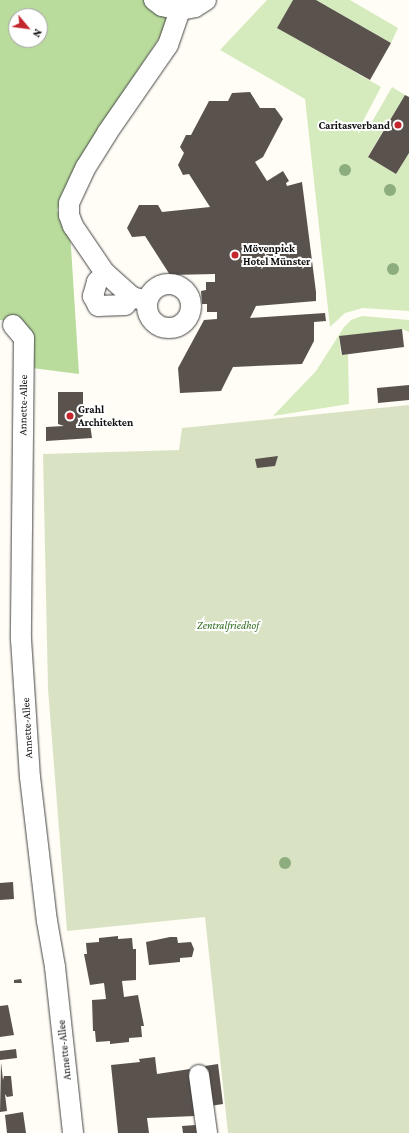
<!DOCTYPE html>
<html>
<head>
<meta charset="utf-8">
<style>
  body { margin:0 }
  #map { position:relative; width:409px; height:1133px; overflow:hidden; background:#fffdf5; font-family:"Crimson Pro",serif }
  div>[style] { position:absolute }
  .green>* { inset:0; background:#d5ebbd }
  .forest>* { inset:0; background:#b9dc9c }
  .cemetery>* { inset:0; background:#d9e3c4 }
  .building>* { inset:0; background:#5a524d }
  .roads { filter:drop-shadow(0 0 1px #444) drop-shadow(0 0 1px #444) }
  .minor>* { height:20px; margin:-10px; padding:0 10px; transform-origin:10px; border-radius:10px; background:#fff }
  .minor>.ring { margin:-10px; padding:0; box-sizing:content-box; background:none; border:20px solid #fff; border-radius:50% }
  .trees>* { width:12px; height:12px; margin:-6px; border-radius:50%; background:#8dad7f }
  .dots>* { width:11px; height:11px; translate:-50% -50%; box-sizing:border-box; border:2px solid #fff; border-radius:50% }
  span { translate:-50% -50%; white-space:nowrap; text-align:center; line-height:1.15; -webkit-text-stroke:4px #fff; paint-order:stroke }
  .poi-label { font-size:11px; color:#111; font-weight:700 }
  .right { translate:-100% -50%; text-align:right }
  .left { translate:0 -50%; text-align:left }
  .street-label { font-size:11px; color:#111 }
  .park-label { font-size:11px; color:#2f6b1f; font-style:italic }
  .north { position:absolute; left:8px; top:8px; width:40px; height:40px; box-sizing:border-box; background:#fff; border:1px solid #a0a0a0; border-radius:50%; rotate:119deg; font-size:11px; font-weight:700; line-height:16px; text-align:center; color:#111 }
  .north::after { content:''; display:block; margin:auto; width:14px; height:18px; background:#c4262e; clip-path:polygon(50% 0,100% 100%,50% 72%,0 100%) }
</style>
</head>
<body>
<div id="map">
  <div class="green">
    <i style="clip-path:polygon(267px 0,293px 0,278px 28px,381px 87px,362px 123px,369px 127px,392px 87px,405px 95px,368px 156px,396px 174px,409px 153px,409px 311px,363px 308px,345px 313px,330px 327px,305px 99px,220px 50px)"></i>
    <i style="clip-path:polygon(316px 0,350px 0,398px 28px,391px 43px)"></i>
    <i style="clip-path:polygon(362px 316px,409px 320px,409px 332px,402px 329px,339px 337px,341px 355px,348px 354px,349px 404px,273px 416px,316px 371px,344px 327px,351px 320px)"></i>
  </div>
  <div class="forest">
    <i style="clip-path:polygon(evenodd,0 0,189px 0,176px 13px,97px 131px,57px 210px,70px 231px,79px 374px,32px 368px,21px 323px,0 320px,0 0,16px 16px,40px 16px,40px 40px,16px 40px,16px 16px)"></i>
  </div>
  <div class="cemetery">
    <i style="clip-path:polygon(409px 405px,409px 1133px,228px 1133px,205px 917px,67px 931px,48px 689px,43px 454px,179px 450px,182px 428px)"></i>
  </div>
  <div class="building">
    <i style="clip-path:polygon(293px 0,316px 0,391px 43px,370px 80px,277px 28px)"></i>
    <i style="clip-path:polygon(250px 92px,260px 108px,275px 108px,283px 119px,263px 157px,255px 162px,267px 181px,283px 171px,289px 181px,286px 183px,287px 186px,302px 182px,316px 292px,316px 301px,256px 306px,250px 318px,325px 313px,326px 321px,314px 322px,314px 341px,302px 364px,233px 367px,221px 391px,180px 393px,178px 368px,204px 320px,217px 319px,217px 312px,207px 312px,207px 304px,202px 304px,201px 291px,206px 290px,206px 282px,215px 282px,215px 274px,170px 275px,145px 236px,132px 237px,127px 228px,139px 205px,158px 205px,162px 212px,210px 207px,189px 174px,183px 175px,178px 165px,184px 153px,180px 147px,186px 135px,191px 135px,209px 101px,228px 101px,232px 93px)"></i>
    <i style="clip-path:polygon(405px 95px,409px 97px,409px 153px,396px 174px,368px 157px)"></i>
    <i style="clip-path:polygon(402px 329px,404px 347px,342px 355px,339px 336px)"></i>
    <i style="clip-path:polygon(409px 385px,409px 400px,378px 403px,377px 388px)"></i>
    <i style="clip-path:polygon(58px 392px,83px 392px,83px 424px,90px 424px,92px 438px,46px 441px,46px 427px,64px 426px,58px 424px)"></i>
    <i style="clip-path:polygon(278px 456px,275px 466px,257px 468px,255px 459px)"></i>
    <i style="clip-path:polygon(13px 882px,14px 899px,0 900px,0 883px)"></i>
    <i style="clip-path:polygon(118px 936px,118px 939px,132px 938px,133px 949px,136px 949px,136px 980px,122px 981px,124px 997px,138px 995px,144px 1026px,141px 1026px,142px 1037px,129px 1038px,129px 1042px,110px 1044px,110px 1041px,96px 1042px,95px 1031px,93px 1031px,92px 1000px,106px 999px,104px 983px,90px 985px,84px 954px,87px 954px,86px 943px,99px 942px,99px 938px)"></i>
    <i style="clip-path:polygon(170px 937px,177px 937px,178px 943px,191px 942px,194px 949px,192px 957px,180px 958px,180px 962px,149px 965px,146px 942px)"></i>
    <i style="clip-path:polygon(21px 979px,22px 983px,14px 983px,14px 980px)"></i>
    <i style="clip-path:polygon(8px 1005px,14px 1035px,0 1037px,0 1006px)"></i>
    <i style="clip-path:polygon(16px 1049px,17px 1058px,0 1060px,0 1051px)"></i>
    <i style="clip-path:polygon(155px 1057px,157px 1074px,190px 1069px,195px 1116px,147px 1118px,149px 1133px,118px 1133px,111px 1065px,140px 1062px,139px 1059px)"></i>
    <i style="clip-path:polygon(1px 1062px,3px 1080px,4px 1076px,11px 1076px,13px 1096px,7px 1097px,5px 1094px,7px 1111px,0 1112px)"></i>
    <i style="clip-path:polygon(218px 1064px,223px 1104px,210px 1106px,205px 1066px)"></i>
    <i style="clip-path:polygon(23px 1112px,26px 1133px,7px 1133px,5px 1115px)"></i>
    <i style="clip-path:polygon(196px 1125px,197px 1133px,183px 1133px,182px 1126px)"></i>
  </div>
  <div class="roads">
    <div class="minor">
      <i style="left:154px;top:0;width:10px;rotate:37deg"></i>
      <i style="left:162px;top:6px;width:18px;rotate:13deg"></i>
      <i style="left:180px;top:10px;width:15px;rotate:-11deg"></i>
      <i style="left:195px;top:7px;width:13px;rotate:-32deg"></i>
      <i style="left:105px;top:273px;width:12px;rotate:132deg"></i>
      <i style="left:97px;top:282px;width:15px;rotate:106deg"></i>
      <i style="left:93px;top:296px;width:11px;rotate:63deg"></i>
      <i style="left:98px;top:306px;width:27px;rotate:-2deg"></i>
      <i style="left:125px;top:305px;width:11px;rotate:-49deg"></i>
      <i class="ring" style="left:147px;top:284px;width:24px;height:24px"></i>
      <i style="left:147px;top:301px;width:16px;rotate:-165deg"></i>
      <i style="left:132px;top:297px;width:36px;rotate:-138deg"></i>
      <i style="left:105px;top:273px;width:57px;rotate:-124.2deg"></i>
      <i style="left:73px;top:226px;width:12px;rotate:-110deg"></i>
      <i style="left:69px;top:215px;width:12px;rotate:-90deg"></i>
      <i style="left:69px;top:203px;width:40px;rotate:-65deg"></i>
      <i style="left:86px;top:167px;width:40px;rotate:-58deg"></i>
      <i style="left:107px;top:133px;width:107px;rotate:-55.3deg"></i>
      <i style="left:168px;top:45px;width:37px;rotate:-71deg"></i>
      <i style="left:13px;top:325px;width:17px;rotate:50deg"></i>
      <i style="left:24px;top:338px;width:301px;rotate:90.6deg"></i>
      <i style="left:21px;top:639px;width:138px;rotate:86.3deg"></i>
      <i style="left:30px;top:777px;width:145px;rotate:83.3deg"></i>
      <i style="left:47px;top:921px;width:47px;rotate:80.1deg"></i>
      <i style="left:55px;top:967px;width:167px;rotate:83.8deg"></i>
      <i style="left:199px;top:1075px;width:59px;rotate:82.1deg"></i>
    </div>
  </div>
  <div class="trees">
    <i style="left:345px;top:170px"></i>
    <i style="left:390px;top:190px"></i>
    <i style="left:393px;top:269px"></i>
    <i style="left:285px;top:863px"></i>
  </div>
  <div class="dots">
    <i style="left:398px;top:125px;background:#c4262e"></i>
    <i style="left:235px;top:255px;background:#c4262e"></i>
    <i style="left:70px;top:416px;background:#c4262e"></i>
  </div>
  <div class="poi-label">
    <span class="right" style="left:390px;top:125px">Caritasverband</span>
    <span class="left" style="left:243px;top:255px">Mövenpick<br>Hotel Münster</span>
    <span class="left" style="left:78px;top:416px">Grahl<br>Architekten</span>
  </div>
  <div class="street-label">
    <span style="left:23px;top:405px;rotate:-89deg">Annette-Allee</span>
    <span style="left:27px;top:728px;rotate:-93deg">Annette-Allee</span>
    <span style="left:64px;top:1050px;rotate:-96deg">Annette-Allee</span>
  </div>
  <div class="park-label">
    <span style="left:228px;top:625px">Zentralfriedhof</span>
  </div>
  <div class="north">N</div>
</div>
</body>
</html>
